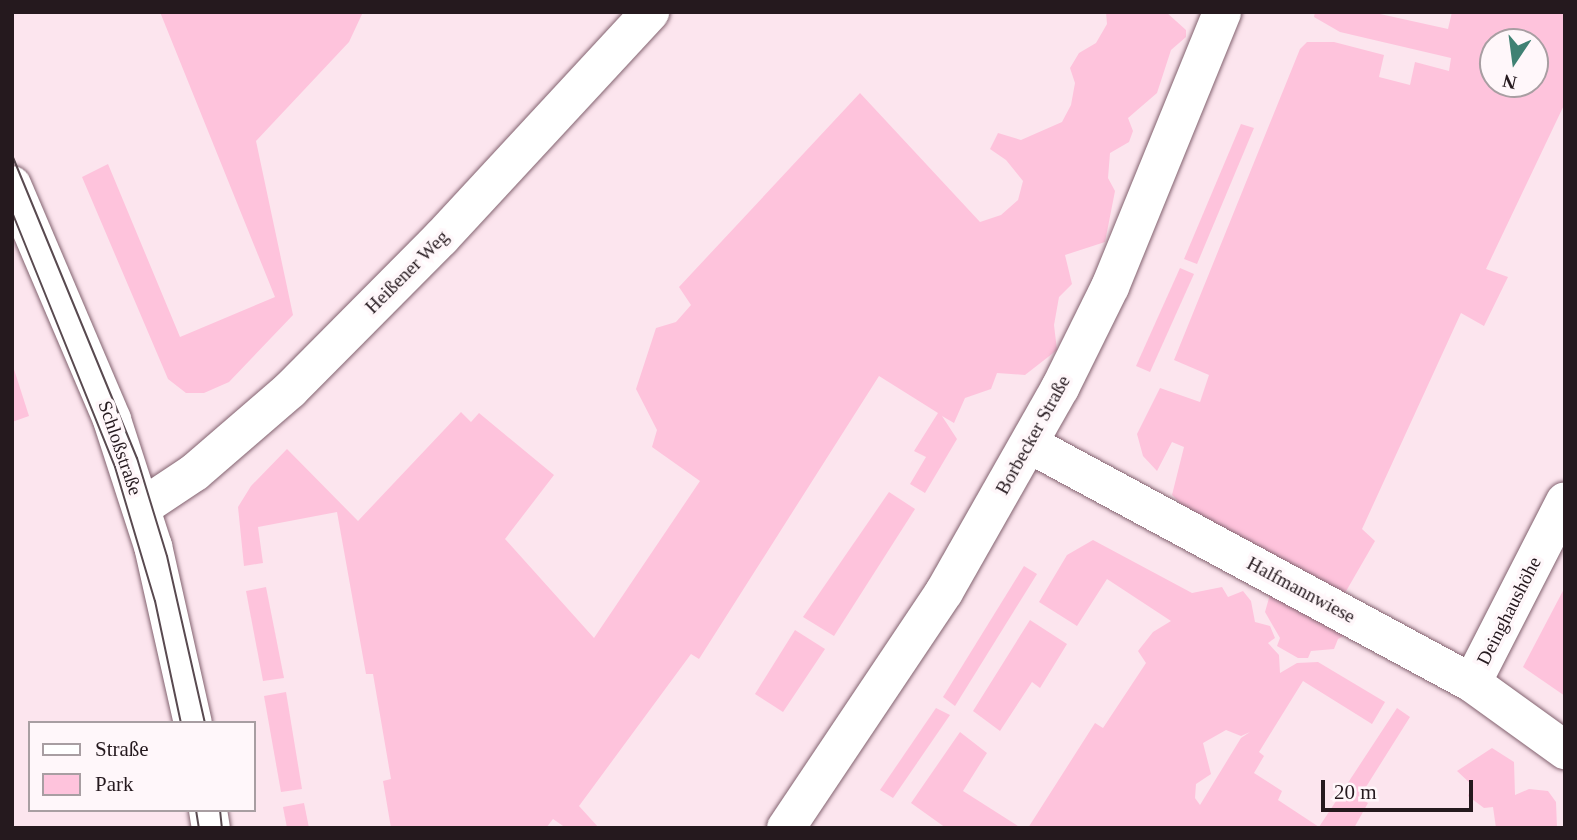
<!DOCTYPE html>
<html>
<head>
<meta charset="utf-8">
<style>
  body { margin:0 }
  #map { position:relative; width:1577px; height:840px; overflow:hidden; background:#fce5ee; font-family:Georgia,serif }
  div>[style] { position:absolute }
  .green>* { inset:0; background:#fec3dc }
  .roads { filter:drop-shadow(0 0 2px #82626f) drop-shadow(0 0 2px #82626f) }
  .minor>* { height:38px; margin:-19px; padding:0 19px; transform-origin:19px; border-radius:19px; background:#fff }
  .tram>* { height:2px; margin:-1px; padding:0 1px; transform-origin:1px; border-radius:1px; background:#594a50 }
  span { translate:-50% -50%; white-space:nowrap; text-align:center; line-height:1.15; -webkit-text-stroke:7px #fff7fa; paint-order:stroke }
  .street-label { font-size:19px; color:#25191e }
  .frame { position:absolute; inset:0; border:14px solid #25191e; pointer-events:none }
  .legend { position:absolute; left:28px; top:721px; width:228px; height:91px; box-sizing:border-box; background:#fff7fa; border:2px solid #a89ea2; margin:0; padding:9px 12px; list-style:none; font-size:21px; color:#25191e }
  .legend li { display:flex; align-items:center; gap:14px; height:35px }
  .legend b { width:35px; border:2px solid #a89ea2 }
  .north { position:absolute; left:1479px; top:28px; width:70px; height:70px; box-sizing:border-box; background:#fff7fa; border:2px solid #a89ea2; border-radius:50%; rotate:193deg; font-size:19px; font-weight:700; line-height:28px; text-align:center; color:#25191e }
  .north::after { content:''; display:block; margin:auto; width:24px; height:32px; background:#3f8173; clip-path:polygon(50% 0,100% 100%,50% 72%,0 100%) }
  .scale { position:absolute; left:1321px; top:780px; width:152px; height:32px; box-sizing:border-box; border:4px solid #25191e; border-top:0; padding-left:9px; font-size:21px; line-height:24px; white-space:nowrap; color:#25191e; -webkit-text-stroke:5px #fff7fa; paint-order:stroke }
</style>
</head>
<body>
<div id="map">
  <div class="green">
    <i style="clip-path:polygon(160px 12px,363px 12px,349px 42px,256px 141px,293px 315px,229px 382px,204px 393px,186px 393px,168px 379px,82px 177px,108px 164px,180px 337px,275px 297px)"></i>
    <i style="clip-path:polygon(1106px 12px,1166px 12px,1186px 30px,1186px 37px,1171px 50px,1157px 93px,1128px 118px,1133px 131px,1129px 142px,1110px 153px,1108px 178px,1115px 191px,1105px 242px,1065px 255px,1072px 284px,1059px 297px,1054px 325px,1057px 350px,1025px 375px,997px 373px,991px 389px,965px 398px,954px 423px,942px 416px,957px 439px,925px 493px,910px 484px,926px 457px,914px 451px,938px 413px,879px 376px,699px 659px,691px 654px,579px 806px,599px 828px,566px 828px,553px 819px,546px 828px,391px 828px,383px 781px,391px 779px,373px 674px,366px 674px,337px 512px,258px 527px,263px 563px,244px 566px,238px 507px,251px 486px,287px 449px,358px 521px,461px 412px,471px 422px,479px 413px,554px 475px,505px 539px,594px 638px,700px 481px,652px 447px,657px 430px,636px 389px,656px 328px,676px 322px,691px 305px,679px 287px,860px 93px,980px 222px,1001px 215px,1018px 200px,1023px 181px,1006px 160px,990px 149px,998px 133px,1021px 140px,1062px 122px,1071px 105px,1075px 83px,1070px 68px,1079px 53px,1096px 43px,1107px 24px)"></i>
    <i style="clip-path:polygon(evenodd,1315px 12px,1371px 12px,1448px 29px,1452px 12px,1565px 12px,1565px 103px,1486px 269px,1508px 277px,1484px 326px,1461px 313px,1362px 529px,1375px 541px,1345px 593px,1353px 631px,1338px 639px,1334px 649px,1311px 651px,1308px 658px,1298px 658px,1277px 646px,1280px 638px,1265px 612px,1271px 591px,1172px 495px,1184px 447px,1172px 442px,1157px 471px,1143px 456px,1137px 434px,1160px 388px,1200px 402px,1209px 375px,1174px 360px,1300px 49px,1307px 42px,1334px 42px,1384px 55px,1379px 77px,1410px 85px,1415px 62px,1449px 71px,1451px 58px,1340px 32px,1314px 17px,1315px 12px,1493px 42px,1535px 42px,1535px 84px,1493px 84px,1493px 42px)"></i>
    <i style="clip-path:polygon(1241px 124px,1254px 128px,1197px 264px,1184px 259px)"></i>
    <i style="clip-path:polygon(1180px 268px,1194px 274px,1150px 372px,1136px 366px)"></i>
    <i style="clip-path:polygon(12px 363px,29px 416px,12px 422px)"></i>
    <i style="clip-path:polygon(889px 492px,915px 509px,834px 636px,803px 617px)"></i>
    <i style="clip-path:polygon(evenodd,1093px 540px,1192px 593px,1222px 587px,1228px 597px,1243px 591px,1251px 601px,1255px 622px,1270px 626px,1275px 638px,1268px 643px,1279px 655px,1280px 673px,1297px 663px,1318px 662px,1385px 702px,1372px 724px,1303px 681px,1259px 752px,1264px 756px,1254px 773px,1282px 791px,1278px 800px,1319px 827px,1397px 708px,1410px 717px,1359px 798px,1368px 803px,1354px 828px,1028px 828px,1095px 723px,1103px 728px,1146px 663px,1138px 651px,1153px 632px,1171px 621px,1107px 579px,1077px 626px,1039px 602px,1067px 555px,1093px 540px,1226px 730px,1241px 736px,1250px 732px,1241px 738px,1200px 805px,1195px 798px,1196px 784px,1211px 774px,1203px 743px,1226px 730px)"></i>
    <i style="clip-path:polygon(1024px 566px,1037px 574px,955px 706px,943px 697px)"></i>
    <i style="clip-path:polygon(266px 587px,284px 678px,263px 681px,246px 591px)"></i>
    <i style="clip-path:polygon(1565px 587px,1565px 696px,1523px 667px)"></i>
    <i style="clip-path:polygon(1030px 620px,1067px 644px,1040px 688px,1032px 682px,1000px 731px,973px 711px)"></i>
    <i style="clip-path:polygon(795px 630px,825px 649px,783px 712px,755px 694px)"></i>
    <i style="clip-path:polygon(286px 692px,302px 789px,281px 792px,264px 696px)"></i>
    <i style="clip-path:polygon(936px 708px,950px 715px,893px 798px,880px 790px)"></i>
    <i style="clip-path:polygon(960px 732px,987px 753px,963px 791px,1021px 828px,946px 828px,911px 803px)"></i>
    <i style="clip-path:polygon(1492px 748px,1514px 762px,1515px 795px,1529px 789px,1548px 791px,1556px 802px,1557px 828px,1496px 828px,1493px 807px,1484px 808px,1468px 796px,1472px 785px,1457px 771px)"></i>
    <i style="clip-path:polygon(304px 803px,309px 828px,287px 828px,283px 807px)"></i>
  </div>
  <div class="roads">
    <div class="minor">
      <i style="left:12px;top:185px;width:255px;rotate:66.9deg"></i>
      <i style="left:112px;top:420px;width:133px;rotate:72deg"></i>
      <i style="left:153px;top:546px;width:181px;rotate:77.3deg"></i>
      <i style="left:1029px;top:444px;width:503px;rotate:28.35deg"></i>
      <i style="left:1472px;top:683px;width:115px;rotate:35.8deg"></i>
      <i style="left:141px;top:508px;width:65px;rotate:-33.7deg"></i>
      <i style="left:195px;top:472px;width:125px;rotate:-40.8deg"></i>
      <i style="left:290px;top:390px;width:214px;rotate:-45.2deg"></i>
      <i style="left:441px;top:238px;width:308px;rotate:-47.2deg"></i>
      <i style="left:1472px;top:683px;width:204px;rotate:-62.9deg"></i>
      <i style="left:208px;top:810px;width:18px;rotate:81deg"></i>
      <i style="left:786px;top:828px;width:284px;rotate:-56.2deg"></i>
      <i style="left:944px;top:592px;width:235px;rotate:-60.4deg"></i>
      <i style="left:1060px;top:388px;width:113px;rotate:-63.7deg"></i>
      <i style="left:1110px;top:287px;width:297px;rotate:-67.8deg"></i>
    </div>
  </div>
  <div class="tram">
    <i style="left:12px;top:155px;width:328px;rotate:67.6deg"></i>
    <i style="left:137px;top:458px;width:102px;rotate:73deg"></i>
    <i style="left:167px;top:556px;width:171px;rotate:77.2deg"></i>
    <i style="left:12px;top:212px;width:275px;rotate:68deg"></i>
    <i style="left:115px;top:467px;width:140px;rotate:73.4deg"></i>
    <i style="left:155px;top:601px;width:125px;rotate:78deg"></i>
    <i style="left:196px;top:810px;width:18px;rotate:81deg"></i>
    <i style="left:220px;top:810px;width:18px;rotate:84deg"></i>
  </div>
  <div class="street-label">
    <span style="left:407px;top:272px;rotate:-45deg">Heißener Weg</span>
    <span style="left:1033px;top:435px;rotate:-61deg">Borbecker Straße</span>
    <span style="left:120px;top:448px;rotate:71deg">Schloßstraße</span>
    <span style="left:1301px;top:590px;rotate:28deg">Halfmannwiese</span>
    <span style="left:1509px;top:611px;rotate:-63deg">Deinghaushöhe</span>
  </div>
  <div class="frame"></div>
  <ul class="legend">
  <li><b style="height:9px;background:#fff"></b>Straße</li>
  <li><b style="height:19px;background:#fec3dc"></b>Park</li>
  </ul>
  <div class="north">N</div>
  <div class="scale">20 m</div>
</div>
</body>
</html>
